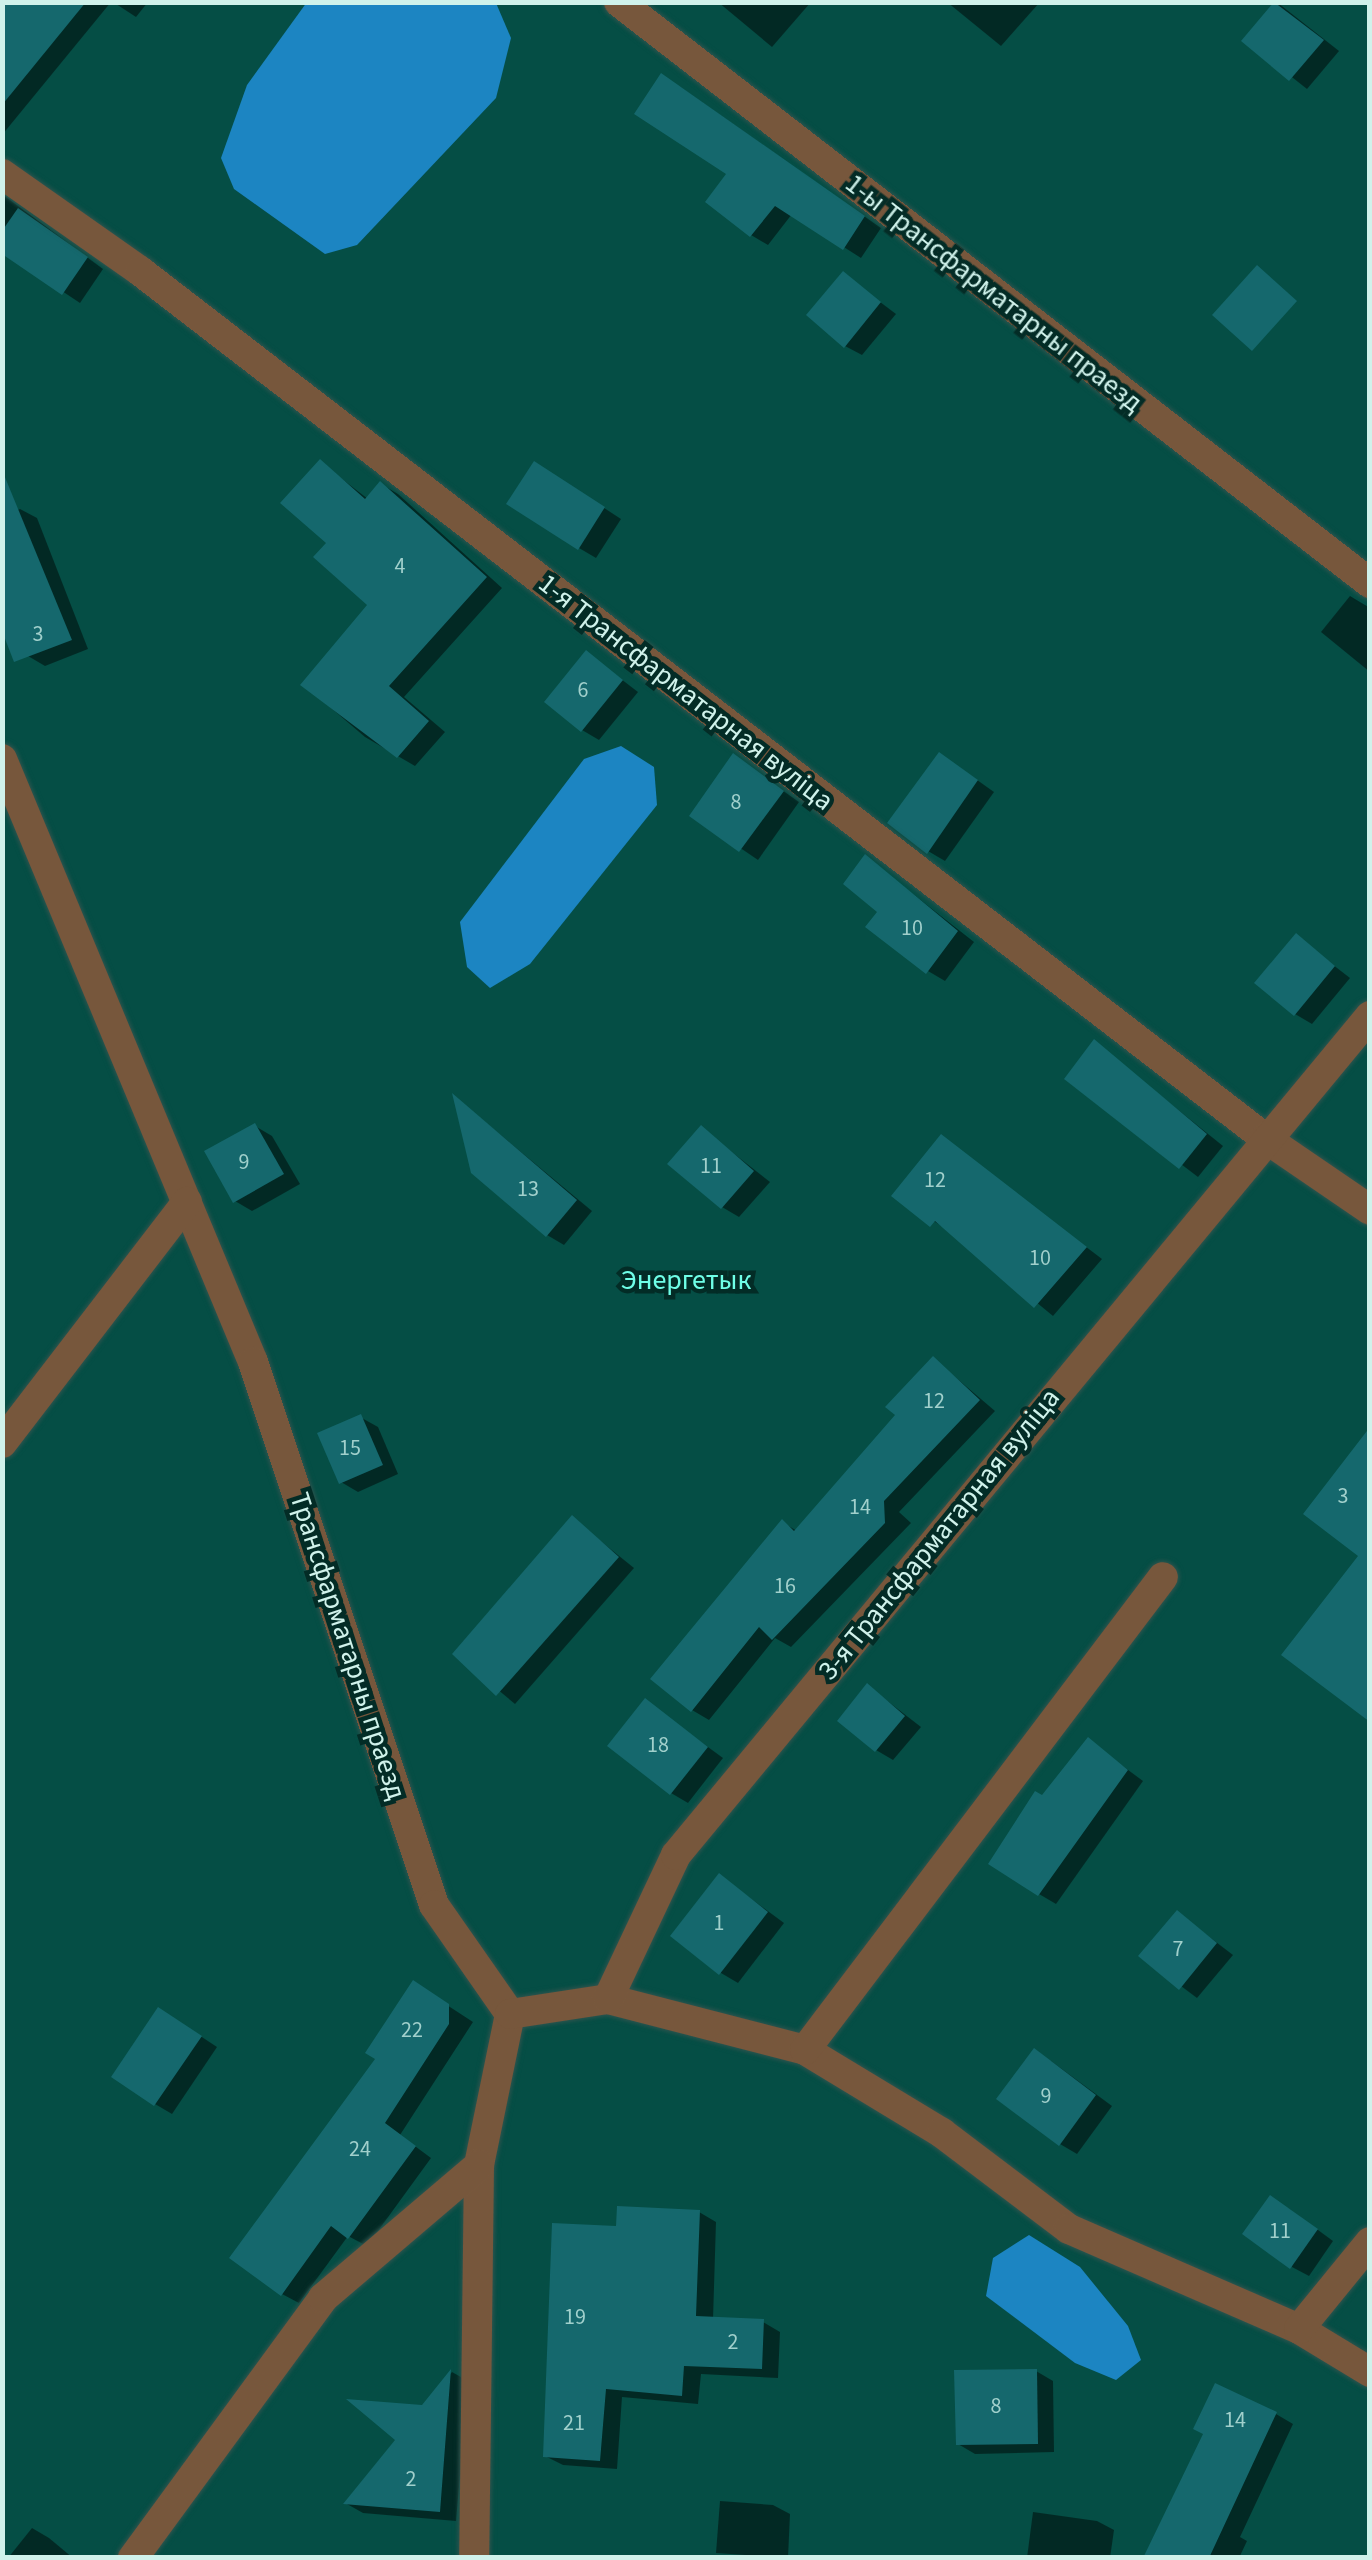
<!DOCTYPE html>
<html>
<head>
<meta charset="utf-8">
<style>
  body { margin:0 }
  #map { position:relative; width:1372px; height:2560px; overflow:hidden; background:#0f3630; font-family:"Source Sans 3",sans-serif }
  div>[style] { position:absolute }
  .green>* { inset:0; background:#054e45 }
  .water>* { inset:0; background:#1c85c2 }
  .shadow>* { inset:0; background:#0007 }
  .building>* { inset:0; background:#15686d }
  .roads { filter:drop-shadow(0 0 2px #2e544e) drop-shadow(0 0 2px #2e544e) }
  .service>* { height:30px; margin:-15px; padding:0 15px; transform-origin:15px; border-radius:15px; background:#77573c }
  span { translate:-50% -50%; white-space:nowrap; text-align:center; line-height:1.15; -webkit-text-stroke:9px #032c26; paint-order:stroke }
  .number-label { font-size:22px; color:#a1d0cc }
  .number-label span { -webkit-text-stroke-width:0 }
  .street-label { font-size:28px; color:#d0f2eb }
  .park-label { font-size:28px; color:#6ffee7 }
  .frame { position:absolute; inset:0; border:5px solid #d0f2eb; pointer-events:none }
</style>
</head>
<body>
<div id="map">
  <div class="green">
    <i style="clip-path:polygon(3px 3px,1369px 3px,1369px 2557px,3px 2558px)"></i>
  </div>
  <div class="water">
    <i style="clip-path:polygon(307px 2px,496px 3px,511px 38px,496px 98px,357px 245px,325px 254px,234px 189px,221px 158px,247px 85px)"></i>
    <i style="clip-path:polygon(621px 746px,654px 767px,657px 805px,530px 964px,490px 988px,467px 967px,460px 922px,584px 759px)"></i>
    <i style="clip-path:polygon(1029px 2235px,1080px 2267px,1128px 2326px,1141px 2360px,1116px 2380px,1075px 2363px,986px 2296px,993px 2258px)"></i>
  </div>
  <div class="shadow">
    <i style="clip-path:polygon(15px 2px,111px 2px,2px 135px,2px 14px)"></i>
    <i style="clip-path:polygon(113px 2px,148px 2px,136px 17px)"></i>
    <i style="clip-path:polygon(718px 2px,811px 2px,772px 47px)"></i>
    <i style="clip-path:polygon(947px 2px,1040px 2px,1001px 46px)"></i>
    <i style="clip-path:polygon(1278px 3px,1339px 51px,1307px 89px,1245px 40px)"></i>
    <i style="clip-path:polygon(679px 86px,881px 228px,861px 258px,792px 214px,768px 245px,751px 235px,730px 173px)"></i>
    <i style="clip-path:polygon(2px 194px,103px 269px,80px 303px,2px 251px)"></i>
    <i style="clip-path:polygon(843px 274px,896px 314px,862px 355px,845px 346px)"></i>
    <i style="clip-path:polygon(320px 462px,368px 499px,381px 484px,398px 494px,502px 588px,404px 697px,445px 732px,415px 766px,365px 737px,303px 684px,371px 605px,329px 543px)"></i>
    <i style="clip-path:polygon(552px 474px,621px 519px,596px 558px,579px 548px)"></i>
    <i style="clip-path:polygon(20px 509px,37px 518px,88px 649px,45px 666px,28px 656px,2px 516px)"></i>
    <i style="clip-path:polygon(1350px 596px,1370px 608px,1370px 672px,1321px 632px)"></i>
    <i style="clip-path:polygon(587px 653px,638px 692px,599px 740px,582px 730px)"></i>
    <i style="clip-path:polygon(734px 756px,799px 802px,758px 860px,692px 815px)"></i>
    <i style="clip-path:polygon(956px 765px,994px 792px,945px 861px,928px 851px)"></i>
    <i style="clip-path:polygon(866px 857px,974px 942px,945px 981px,928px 971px,880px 911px)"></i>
    <i style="clip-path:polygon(1297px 937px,1350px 978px,1312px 1024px,1295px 1014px)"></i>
    <i style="clip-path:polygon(1095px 1043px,1223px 1146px,1198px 1177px,1068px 1078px)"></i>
    <i style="clip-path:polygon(456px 1098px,592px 1211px,564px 1245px,547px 1235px)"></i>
    <i style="clip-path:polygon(255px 1126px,272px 1136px,300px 1184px,252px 1211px,235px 1201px)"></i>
    <i style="clip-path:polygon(701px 1128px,770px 1182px,739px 1217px,722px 1207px)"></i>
    <i style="clip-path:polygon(942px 1137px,1102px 1259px,1053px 1316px,951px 1232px,894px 1196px)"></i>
    <i style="clip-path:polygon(934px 1359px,995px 1411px,899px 1512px,911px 1523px,791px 1647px,775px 1638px,709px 1720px,692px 1710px,782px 1522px,797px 1531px,899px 1415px)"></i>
    <i style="clip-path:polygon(360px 1417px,378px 1427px,398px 1474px,358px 1492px,341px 1482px)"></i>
    <i style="clip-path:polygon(572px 1518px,634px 1568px,515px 1704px,455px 1654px)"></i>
    <i style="clip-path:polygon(868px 1686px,921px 1727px,893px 1760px,876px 1750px)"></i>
    <i style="clip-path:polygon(645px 1701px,723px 1758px,688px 1803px,671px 1793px)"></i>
    <i style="clip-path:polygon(1089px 1741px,1143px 1781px,1056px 1904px,1039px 1894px)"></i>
    <i style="clip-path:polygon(720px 1876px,784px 1923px,738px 1983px,721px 1973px)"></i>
    <i style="clip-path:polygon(1178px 1913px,1233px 1955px,1197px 1998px,1141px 1956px)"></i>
    <i style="clip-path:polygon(430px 1994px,473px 2022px,400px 2135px,431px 2158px,367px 2246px,348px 2236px,299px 2303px,282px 2294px)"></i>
    <i style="clip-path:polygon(176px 2020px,217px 2047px,172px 2114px,155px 2104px)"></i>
    <i style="clip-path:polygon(1051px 2061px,1112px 2106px,1077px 2154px,1060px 2144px)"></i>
    <i style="clip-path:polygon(1288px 2208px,1333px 2241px,1309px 2276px,1292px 2267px)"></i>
    <i style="clip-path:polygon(699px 2212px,716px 2222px,713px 2320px,763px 2322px,780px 2332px,778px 2378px,701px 2374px,698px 2404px,622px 2397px,617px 2469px,563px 2465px,545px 2456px,619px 2228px)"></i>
    <i style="clip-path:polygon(1036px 2371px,1053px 2381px,1054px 2452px,975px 2454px,958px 2444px)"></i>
    <i style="clip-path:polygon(452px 2372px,468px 2381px,456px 2521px,363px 2513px,347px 2504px)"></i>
    <i style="clip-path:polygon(1276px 2414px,1293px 2424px,1240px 2537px,1247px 2541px,1239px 2558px,1170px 2558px)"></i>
    <i style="clip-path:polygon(720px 2501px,773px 2505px,790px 2514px,788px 2558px,716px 2553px)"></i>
    <i style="clip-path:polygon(1033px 2512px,1097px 2521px,1114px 2530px,1110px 2558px,1027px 2558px)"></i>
    <i style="clip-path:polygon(32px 2528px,49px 2538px,73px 2558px,8px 2558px)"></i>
  </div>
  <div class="building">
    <i style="clip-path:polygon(2px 2px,86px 2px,2px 105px)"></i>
    <i style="clip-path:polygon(1274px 2px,1324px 40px,1289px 81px,1241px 41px)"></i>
    <i style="clip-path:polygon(661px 73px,865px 216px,843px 250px,775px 206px,750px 237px,705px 202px,726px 174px,634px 114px)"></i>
    <i style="clip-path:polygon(18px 208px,88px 257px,62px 295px,2px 254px,2px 231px)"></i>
    <i style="clip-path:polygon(1257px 265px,1297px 301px,1252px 351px,1212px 315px)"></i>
    <i style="clip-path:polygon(843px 271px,881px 302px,844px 348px,806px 315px)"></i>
    <i style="clip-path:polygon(320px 459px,365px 499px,380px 481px,487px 577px,389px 686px,429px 721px,397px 758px,300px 685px,367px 605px,313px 557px,326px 543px,280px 503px)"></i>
    <i style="clip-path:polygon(534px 461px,605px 507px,578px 550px,506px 504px)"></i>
    <i style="clip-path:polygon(2px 470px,72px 640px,14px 662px,2px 631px)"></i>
    <i style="clip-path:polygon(586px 650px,623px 680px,581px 732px,544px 702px)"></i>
    <i style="clip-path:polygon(939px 752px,978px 780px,927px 854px,887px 823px)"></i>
    <i style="clip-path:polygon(733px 753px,784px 791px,739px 852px,689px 816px)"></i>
    <i style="clip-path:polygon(865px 854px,958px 931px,926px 974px,865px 927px,877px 912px,843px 884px)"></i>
    <i style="clip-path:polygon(1296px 933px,1335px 966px,1294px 1016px,1254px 983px)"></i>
    <i style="clip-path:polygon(1094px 1039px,1207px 1134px,1179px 1169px,1064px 1079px)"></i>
    <i style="clip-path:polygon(452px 1093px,577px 1200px,546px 1237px,471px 1173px)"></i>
    <i style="clip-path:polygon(255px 1123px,284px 1174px,233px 1203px,204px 1151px)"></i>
    <i style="clip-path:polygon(701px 1125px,754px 1171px,721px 1209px,667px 1164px)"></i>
    <i style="clip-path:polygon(941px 1134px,1087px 1247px,1034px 1308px,935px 1221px,930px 1227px,891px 1196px)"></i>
    <i style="clip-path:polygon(933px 1356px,980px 1400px,884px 1501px,885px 1523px,772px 1640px,759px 1627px,691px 1712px,650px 1679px,782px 1519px,794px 1531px,895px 1415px,885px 1407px)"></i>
    <i style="clip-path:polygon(361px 1414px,383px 1465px,339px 1484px,317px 1433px)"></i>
    <i style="clip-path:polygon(1370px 1427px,1370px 1722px,1281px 1655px,1358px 1556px,1303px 1514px)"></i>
    <i style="clip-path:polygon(572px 1515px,619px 1557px,496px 1696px,452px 1654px)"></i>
    <i style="clip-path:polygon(867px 1683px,905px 1716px,875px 1752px,837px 1721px)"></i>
    <i style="clip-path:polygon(645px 1698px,708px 1747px,670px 1795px,607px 1746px)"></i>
    <i style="clip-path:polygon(1088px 1737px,1128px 1770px,1038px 1896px,988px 1864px,1035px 1791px,1042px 1795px)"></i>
    <i style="clip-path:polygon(719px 1873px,768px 1912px,719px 1975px,670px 1936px)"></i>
    <i style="clip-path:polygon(1177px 1910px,1217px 1943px,1179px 1990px,1138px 1956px)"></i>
    <i style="clip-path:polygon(413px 1980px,449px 2004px,449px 2024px,385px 2123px,416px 2146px,348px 2239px,331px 2226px,281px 2296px,229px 2258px,375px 2059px,365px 2053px)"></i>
    <i style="clip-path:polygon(158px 2007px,202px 2036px,154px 2106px,111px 2077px)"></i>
    <i style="clip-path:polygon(1034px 2048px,1096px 2095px,1059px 2146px,996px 2099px)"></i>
    <i style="clip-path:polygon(1270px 2195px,1318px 2229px,1290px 2269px,1242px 2234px)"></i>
    <i style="clip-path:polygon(617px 2206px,700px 2210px,696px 2316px,764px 2319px,762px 2369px,684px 2366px,682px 2396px,606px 2389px,600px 2461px,543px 2457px,552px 2223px,616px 2226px)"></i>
    <i style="clip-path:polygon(451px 2369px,440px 2512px,343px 2504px,395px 2440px,346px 2399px,422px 2405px)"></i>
    <i style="clip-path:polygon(1037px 2369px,1038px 2444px,956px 2445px,954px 2370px)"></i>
    <i style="clip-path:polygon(1215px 2383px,1277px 2412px,1209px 2558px,1143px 2558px,1203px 2434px,1193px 2429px)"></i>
  </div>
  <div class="roads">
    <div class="service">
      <i style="left:619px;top:2px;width:950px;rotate:37.73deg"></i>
      <i style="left:2px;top:174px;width:169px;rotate:35.1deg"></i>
      <i style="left:140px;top:271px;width:1420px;rotate:37.62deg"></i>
      <i style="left:1265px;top:1138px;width:127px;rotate:34.4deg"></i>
      <i style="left:2px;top:759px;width:653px;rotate:67.4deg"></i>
      <i style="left:253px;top:1362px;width:572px;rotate:71.57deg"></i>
      <i style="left:434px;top:1905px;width:133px;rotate:55.1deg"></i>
      <i style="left:510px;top:2014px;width:154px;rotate:101.6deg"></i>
      <i style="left:479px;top:2165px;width:393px;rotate:90.7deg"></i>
      <i style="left:2px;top:1443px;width:304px;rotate:-52.5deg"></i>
      <i style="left:608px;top:1999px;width:203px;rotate:14.5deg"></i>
      <i style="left:805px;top:2050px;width:160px;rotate:31.2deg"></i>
      <i style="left:942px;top:2133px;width:159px;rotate:37.1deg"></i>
      <i style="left:1069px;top:2229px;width:251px;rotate:23.5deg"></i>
      <i style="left:1299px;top:2329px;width:83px;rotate:31.2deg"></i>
      <i style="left:510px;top:2014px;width:99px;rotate:-8.7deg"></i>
      <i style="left:608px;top:1999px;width:159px;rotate:-64.7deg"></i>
      <i style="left:676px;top:1855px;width:1089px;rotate:-50.4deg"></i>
      <i style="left:805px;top:2050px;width:593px;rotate:-52.88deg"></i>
      <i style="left:1299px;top:2329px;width:112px;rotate:-50.8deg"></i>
      <i style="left:133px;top:2558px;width:322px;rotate:-53.8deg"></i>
      <i style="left:323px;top:2298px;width:205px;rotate:-40.4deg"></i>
    </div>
  </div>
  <div class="number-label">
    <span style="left:400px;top:567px">4</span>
    <span style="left:38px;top:635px">3</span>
    <span style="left:583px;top:691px">6</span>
    <span style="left:736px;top:803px">8</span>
    <span style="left:912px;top:929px">10</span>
    <span style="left:244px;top:1163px">9</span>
    <span style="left:711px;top:1167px">11</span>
    <span style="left:935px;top:1181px">12</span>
    <span style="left:528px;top:1190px">13</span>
    <span style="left:1040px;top:1259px">10</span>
    <span style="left:934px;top:1402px">12</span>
    <span style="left:350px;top:1449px">15</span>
    <span style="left:1343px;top:1497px">3</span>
    <span style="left:860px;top:1508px">14</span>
    <span style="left:785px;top:1587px">16</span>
    <span style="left:658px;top:1746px">18</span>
    <span style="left:719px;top:1924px">1</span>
    <span style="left:1178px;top:1950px">7</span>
    <span style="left:412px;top:2031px">22</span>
    <span style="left:1046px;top:2097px">9</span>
    <span style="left:360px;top:2150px">24</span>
    <span style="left:1280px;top:2232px">11</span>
    <span style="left:575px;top:2318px">19</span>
    <span style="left:733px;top:2343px">2</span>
    <span style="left:996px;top:2407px">8</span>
    <span style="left:1235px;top:2421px">14</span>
    <span style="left:574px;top:2424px">21</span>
    <span style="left:411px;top:2480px">2</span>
  </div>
  <div class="street-label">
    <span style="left:994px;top:293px;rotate:38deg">1-ы Трансфарматарны праезд</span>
    <span style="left:686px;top:692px;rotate:38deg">1-я Трансфарматарная вуліца</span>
    <span style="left:939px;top:1534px;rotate:-51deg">3-я Трансфарматарная вуліца</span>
    <span style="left:348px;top:1646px;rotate:72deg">Трансфарматарны праезд</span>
  </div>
  <div class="park-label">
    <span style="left:686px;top:1280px">Энергетык</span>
  </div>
  <div class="frame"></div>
</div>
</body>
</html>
